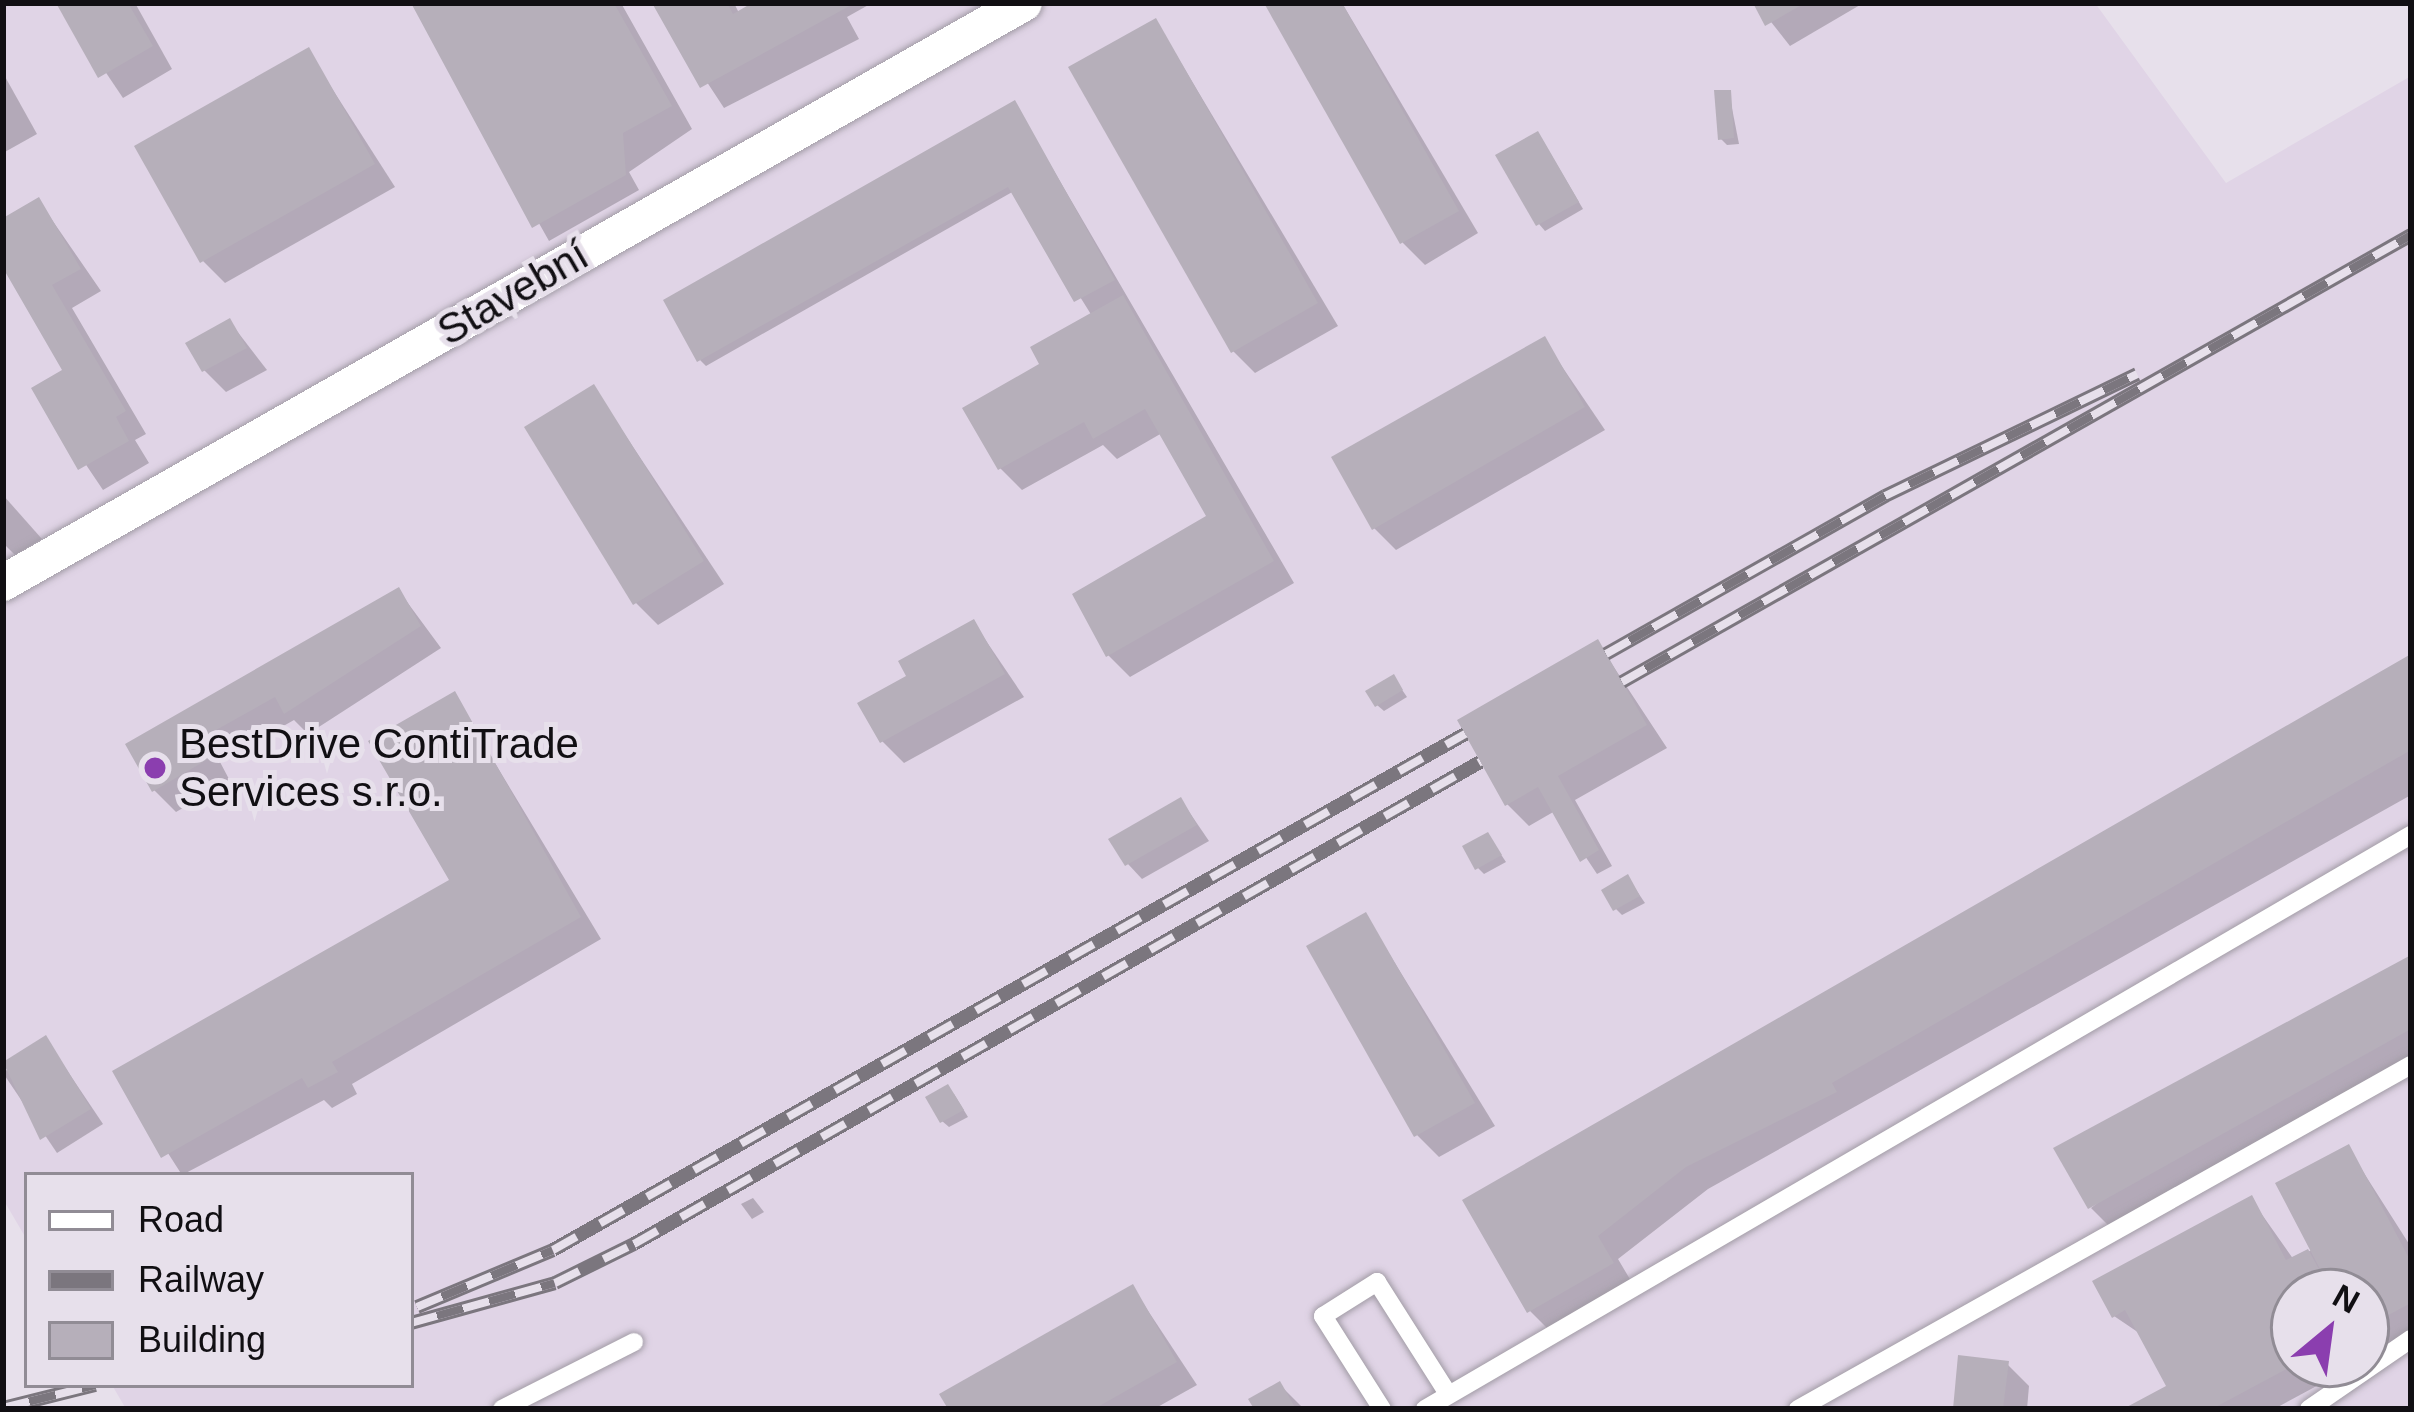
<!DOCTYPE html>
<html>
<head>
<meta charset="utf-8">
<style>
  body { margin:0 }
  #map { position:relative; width:2414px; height:1412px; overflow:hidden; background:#e7e0eb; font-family:Helvetica,sans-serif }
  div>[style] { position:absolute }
  .built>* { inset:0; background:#e0d4e6 }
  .shadow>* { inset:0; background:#0003 }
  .building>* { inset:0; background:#b6afba }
  .roads { filter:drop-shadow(0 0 3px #a29ca6) drop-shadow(0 0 3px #a29ca6) }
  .service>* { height:18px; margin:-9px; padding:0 9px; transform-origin:9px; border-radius:9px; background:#fff }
  .minor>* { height:36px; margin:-18px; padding:0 18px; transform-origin:18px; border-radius:18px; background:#fff }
  .rail>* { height:14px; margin-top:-7px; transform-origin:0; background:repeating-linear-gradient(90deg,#e7e0eb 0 27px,#7b767e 0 54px); box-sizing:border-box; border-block:3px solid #7b767e }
  .dots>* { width:33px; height:33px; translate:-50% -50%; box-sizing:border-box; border:6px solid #e7e0eb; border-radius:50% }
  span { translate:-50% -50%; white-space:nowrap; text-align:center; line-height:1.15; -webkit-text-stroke:10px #e7e0eb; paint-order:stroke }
  .street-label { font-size:42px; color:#110f13 }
  .poi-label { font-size:42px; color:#110f13 }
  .left { translate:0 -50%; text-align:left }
  .frame { position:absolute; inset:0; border:6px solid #110f13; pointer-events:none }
  .legend { position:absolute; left:24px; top:1172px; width:390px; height:216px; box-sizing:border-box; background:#e7e0eb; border:3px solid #918c95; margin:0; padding:15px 21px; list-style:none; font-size:36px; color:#110f13 }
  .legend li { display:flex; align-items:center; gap:24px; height:60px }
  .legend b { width:60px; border:3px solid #918c95 }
  .north { position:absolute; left:2270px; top:1268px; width:120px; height:120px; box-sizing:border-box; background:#e7e0eb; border:3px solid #918c95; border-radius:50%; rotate:29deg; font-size:33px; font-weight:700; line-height:48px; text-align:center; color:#110f13 }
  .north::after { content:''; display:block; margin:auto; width:42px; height:54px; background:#8b3eaf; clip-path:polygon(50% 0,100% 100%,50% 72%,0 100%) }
</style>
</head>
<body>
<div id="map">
  <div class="built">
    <i style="clip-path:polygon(evenodd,3px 3px,2095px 3px,2226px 183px,2411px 76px,2411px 1409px,126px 1409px,112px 1385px,411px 1385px,411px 1175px,27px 1175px,27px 1240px,3px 1199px,3px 3px,2294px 1292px,2366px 1292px,2366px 1364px,2294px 1364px,2294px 1292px)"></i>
  </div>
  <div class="shadow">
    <i style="clip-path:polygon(59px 3px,135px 3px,172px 69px,123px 98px)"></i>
    <i style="clip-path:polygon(415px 3px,621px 3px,692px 129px,629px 172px,639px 190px,549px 241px)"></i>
    <i style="clip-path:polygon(655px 3px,734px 3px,739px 13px,753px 3px,872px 3px,847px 17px,859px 39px,724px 108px)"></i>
    <i style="clip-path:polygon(1268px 3px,1342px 3px,1478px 233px,1425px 265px,1403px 243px)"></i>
    <i style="clip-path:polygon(1756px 3px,1859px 3px,1860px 5px,1790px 46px)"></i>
    <i style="clip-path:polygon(1156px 21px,1338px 326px,1255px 373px,1233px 351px)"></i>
    <i style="clip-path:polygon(308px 51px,395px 187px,225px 283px,203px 261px)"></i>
    <i style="clip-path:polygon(3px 73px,37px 134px,3px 153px)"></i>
    <i style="clip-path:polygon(1729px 93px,1739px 144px,1727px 145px,1720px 138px)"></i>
    <i style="clip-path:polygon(1015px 104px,1294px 583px,1130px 677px,1108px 655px,1210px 517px,1162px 433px,1117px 459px,1103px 445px,1022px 490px,1000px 468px,1043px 365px,1092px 316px,1014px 191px,706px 366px,700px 360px)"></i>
    <i style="clip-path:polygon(1543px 141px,1583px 209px,1545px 231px,1539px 224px)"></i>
    <i style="clip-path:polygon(39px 201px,101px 291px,72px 308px,146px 434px,135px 440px,149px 463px,103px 490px,35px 389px,66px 371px,3px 262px,3px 221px)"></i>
    <i style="clip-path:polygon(230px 322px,267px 370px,226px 392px,204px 370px)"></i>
    <i style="clip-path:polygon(1544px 340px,1605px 430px,1396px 550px,1374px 528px)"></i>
    <i style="clip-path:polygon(594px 388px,724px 584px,658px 625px,636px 603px)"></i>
    <i style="clip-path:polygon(3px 495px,42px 539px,15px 555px,3px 543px)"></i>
    <i style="clip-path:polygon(399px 591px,441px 648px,308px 734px,294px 720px,220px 762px,230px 781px,176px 812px,154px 790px,129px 745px)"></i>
    <i style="clip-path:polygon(974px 623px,1024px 697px,904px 763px,882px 741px,910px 677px)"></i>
    <i style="clip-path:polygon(1598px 643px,1667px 748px,1575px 800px,1612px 866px,1597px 874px,1555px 811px,1529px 826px,1507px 804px)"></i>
    <i style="clip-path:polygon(2411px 657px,2411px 795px,1708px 1189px,1618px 1259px,1634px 1286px,1552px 1333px,1530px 1311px,1466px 1201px)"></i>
    <i style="clip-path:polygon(1394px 678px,1407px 697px,1384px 711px,1377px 705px)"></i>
    <i style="clip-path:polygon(454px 695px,601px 939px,352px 1084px,357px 1094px,332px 1108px,324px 1100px,182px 1175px,116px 1072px,453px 881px)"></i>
    <i style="clip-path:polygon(1181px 800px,1209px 841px,1142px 879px,1128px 864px)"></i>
    <i style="clip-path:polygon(1488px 835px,1506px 862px,1484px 874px,1478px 868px)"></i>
    <i style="clip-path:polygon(1628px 878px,1645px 903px,1622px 915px,1616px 909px)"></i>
    <i style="clip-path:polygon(1366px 916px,1495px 1126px,1439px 1157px,1417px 1135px)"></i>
    <i style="clip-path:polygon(2411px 957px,2411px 1063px,2112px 1229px,2091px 1208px)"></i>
    <i style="clip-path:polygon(46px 1039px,103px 1124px,57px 1153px,3px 1073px)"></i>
    <i style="clip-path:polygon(954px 1094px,968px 1117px,949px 1127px,942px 1121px)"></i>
    <i style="clip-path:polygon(2348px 1148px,2411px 1247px,2411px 1336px,2378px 1353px,2366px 1341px,2366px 1292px,2294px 1292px,2294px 1364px,2352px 1367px,2274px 1409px,2129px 1409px,2176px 1400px,2142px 1335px,2114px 1316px,2251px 1199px,2294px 1260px,2313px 1249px)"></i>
    <i style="clip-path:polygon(753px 1198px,764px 1212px,752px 1219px,741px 1204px)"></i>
    <i style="clip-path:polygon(1133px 1288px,1197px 1385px,1154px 1409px,952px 1409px)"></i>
    <i style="clip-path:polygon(2007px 1364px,2029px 1386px,2027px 1409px,1956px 1409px)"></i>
    <i style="clip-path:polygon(1279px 1384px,1301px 1406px,1303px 1409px,1257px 1409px)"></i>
  </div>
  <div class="building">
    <i style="clip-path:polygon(56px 3px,128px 3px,153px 46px,98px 78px)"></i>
    <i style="clip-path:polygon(411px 3px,614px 3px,672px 106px,623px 133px,626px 175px,532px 228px)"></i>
    <i style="clip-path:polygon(652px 3px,727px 3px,733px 14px,752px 3px,855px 3px,700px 88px)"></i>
    <i style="clip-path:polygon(1264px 3px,1342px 3px,1459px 211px,1400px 244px)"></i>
    <i style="clip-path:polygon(1753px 3px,1805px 3px,1765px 26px)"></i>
    <i style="clip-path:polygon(1156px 18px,1318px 303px,1231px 353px,1068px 67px)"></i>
    <i style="clip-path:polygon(309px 47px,375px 164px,200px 263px,134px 146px)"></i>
    <i style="clip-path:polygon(1714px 90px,1731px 90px,1734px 138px,1718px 140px)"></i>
    <i style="clip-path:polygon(1015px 100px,1115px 280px,1074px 302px,1008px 187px,697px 362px,663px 300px)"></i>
    <i style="clip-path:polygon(1538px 131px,1579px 202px,1536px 226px,1495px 155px)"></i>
    <i style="clip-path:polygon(39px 197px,81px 269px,52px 285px,126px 411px,116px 417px,129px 441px,78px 470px,31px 388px,62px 370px,3px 268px,3px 218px)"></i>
    <i style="clip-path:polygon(1123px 295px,1274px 561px,1106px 657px,1072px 594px,1206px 516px,1145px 409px,1093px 439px,1084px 422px,998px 470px,962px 408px,1039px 364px,1030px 347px)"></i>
    <i style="clip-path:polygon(230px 318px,247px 348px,202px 372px,185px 343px)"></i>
    <i style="clip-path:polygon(1545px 336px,1585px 407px,1372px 530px,1331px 457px)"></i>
    <i style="clip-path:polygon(594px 384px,704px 561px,633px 605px,524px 427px)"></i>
    <i style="clip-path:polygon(399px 587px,421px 626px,284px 714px,275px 697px,200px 739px,210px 758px,152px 792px,125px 744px)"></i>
    <i style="clip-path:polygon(974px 619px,1005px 674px,880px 743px,857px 703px,906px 676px,898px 661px)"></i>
    <i style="clip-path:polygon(1598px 639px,1647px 725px,1558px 776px,1599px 850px,1580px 862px,1538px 787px,1505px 806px,1457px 720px)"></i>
    <i style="clip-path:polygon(2411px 654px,2411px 750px,1832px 1083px,1837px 1092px,1686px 1167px,1598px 1236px,1614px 1263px,1527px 1313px,1462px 1200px)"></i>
    <i style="clip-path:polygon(1394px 674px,1403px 690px,1375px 707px,1365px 691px)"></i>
    <i style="clip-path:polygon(455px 691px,581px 917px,332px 1062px,338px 1072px,308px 1088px,302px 1078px,161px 1158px,112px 1071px,449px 880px,368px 741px)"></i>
    <i style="clip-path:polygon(1181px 797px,1197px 825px,1125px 866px,1108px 839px)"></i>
    <i style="clip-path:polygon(1488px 832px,1502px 855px,1475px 870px,1462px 846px)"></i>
    <i style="clip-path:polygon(1628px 874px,1640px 896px,1613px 911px,1601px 890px)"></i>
    <i style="clip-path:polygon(1366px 912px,1475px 1103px,1414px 1137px,1306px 946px)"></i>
    <i style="clip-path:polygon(2411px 955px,2411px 1029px,2088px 1209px,2053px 1148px)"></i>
    <i style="clip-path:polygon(46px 1035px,91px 1109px,40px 1140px,3px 1062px)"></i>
    <i style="clip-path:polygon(948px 1084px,964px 1110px,940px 1123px,925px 1097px)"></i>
    <i style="clip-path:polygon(2349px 1144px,2411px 1262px,2411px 1303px,2366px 1327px,2366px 1292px,2332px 1292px,2275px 1183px)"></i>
    <i style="clip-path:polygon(2252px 1195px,2286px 1260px,2308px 1249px,2321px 1273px,2294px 1292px,2294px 1365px,2212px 1409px,2123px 1409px,2166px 1386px,2125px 1310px,2112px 1318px,2092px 1281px)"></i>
    <i style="clip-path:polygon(1133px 1284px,1177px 1362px,1094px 1409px,948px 1409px,939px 1394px)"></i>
    <i style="clip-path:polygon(1958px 1355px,2009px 1361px,2003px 1409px,1953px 1409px)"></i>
    <i style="clip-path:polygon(1280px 1381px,1296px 1409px,1254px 1409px,1248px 1399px)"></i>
  </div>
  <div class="roads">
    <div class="service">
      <i style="left:502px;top:1409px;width:148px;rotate:-26.9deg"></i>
      <i style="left:1382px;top:1409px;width:110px;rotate:-122.4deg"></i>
      <i style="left:1323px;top:1316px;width:64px;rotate:-32.2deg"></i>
      <i style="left:1377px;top:1282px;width:133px;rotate:57.6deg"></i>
      <i style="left:1425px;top:1409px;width:1141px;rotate:-30.21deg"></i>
      <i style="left:1798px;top:1409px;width:703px;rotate:-29.3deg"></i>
      <i style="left:2309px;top:1409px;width:124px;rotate:-34.5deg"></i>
    </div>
    <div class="minor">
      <i style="left:3px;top:583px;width:1174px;rotate:-29.6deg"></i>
    </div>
  </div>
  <div class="rail">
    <i style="left:1606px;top:654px;width:321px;rotate:-29.5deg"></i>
    <i style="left:1885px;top:496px;width:280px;rotate:-25.8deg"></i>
    <i style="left:1622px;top:682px;width:907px;rotate:-29.53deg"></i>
    <i style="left:417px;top:1307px;width:147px;rotate:-22.7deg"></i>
    <i style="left:553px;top:1250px;width:1048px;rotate:-29.5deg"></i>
    <i style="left:411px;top:1323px;width:149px;rotate:-15.5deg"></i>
    <i style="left:555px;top:1283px;width:88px;rotate:-26.3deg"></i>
    <i style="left:634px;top:1244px;width:974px;rotate:-29.67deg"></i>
    <i style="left:3px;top:1408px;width:95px;rotate:-14deg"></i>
  </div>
  <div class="dots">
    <i style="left:155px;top:768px;background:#8b3eaf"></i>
  </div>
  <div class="street-label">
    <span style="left:513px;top:293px;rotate:-30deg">Stavební</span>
  </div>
  <div class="poi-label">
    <span class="left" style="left:179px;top:768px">BestDrive ContiTrade<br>Services s.r.o.</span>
  </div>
  <div class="frame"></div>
  <ul class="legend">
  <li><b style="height:15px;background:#fff"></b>Road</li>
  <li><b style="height:15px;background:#7b767e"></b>Railway</li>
  <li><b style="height:33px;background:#b6afba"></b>Building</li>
  </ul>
  <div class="north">N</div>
</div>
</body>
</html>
